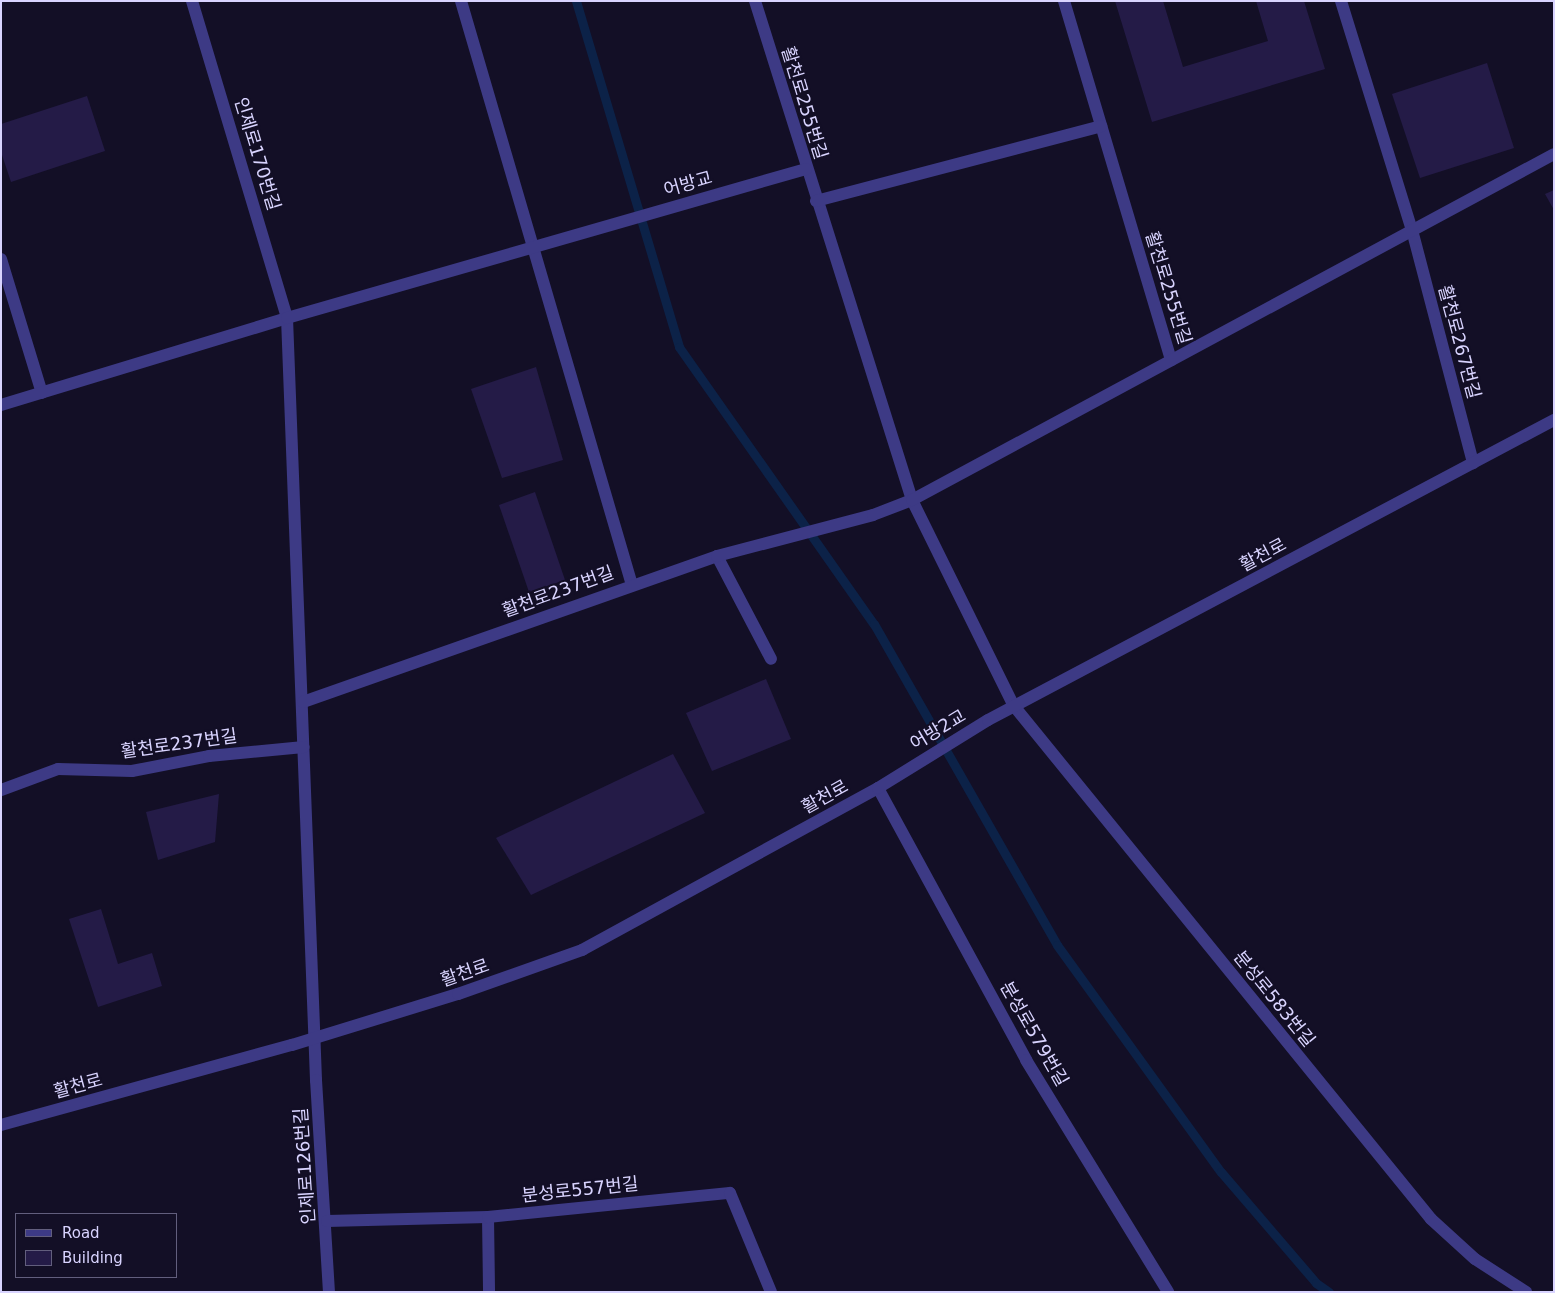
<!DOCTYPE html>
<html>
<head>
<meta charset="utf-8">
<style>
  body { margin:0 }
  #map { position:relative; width:1555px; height:1293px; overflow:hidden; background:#130f26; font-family:"DejaVu Sans","Noto Sans KR",sans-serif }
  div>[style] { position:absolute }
  .stream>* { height:9px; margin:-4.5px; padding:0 4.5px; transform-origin:4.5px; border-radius:4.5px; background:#0c2248 }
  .building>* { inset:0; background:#241b47 }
  .minor>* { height:12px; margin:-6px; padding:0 6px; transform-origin:6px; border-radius:6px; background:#3d3a85 }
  span { translate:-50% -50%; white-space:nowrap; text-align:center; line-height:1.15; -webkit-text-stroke:4px #130f26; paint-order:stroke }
  .street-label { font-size:18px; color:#d9d4ff }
  .frame { position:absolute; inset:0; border:2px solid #d9d4ff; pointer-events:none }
  .legend { position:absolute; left:15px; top:1213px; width:162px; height:65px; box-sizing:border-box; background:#130f26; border:1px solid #625e7d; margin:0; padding:6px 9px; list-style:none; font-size:15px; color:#d9d4ff }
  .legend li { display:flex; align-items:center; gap:10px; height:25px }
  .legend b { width:25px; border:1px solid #625e7d }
</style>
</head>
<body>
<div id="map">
  <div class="stream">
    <i style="left:576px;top:1px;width:361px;rotate:73.4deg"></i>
    <i style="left:679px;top:347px;width:339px;rotate:54.9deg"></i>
    <i style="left:874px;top:624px;width:369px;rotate:60.3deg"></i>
    <i style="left:1057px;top:945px;width:280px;rotate:54.2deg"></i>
    <i style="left:1221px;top:1172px;width:146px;rotate:49.4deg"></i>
    <i style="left:1316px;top:1283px;width:16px;rotate:35deg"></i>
  </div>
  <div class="building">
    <i style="clip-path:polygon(1115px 1px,1163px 1px,1183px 67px,1268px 41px,1256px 1px,1304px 1px,1325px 69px,1152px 122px)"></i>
    <i style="clip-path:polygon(1487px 63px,1514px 148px,1420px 178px,1392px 94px)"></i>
    <i style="clip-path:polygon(87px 96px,105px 151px,11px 182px,1px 152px,1px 124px)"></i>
    <i style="clip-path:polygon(1554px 190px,1554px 210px,1545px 194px)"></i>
    <i style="clip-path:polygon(536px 367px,563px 460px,502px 478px,471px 389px)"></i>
    <i style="clip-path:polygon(535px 492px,565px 580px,529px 592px,499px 505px)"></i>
    <i style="clip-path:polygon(766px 679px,791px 739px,712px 771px,686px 713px)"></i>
    <i style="clip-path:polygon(673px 754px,705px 813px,531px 895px,496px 838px)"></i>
    <i style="clip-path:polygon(219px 794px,215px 842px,158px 860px,146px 812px)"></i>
    <i style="clip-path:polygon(101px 909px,118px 964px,152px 953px,162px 986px,98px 1007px,69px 919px)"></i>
  </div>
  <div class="minor">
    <i style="left:192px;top:1px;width:331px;rotate:73.3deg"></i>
    <i style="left:287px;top:318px;width:763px;rotate:87.82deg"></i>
    <i style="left:316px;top:1080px;width:212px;rotate:86.5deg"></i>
    <i style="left:461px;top:1px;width:609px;rotate:73.68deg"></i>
    <i style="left:755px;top:1px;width:523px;rotate:72.53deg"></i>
    <i style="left:912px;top:500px;width:230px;rotate:63.7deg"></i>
    <i style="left:1014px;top:706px;width:661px;rotate:50.89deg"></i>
    <i style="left:1431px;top:1219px;width:59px;rotate:42.3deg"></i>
    <i style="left:1475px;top:1259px;width:61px;rotate:32.9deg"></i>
    <i style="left:1064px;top:1px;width:375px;rotate:73.4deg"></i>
    <i style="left:1341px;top:1px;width:240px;rotate:72.8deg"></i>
    <i style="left:1412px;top:230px;width:241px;rotate:75.3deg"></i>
    <i style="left:816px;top:201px;width:295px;rotate:-14.7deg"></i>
    <i style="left:1px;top:259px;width:140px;rotate:73deg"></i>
    <i style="left:1px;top:405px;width:299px;rotate:-16.9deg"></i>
    <i style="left:287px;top:318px;width:540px;rotate:-16.02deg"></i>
    <i style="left:717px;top:556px;width:116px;rotate:62.3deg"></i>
    <i style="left:303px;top:702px;width:439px;rotate:-19.4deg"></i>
    <i style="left:717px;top:556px;width:161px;rotate:-14.7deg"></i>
    <i style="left:873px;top:515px;width:42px;rotate:-21deg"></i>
    <i style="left:912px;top:500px;width:729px;rotate:-28.32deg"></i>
    <i style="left:878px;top:788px;width:310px;rotate:61.4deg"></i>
    <i style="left:1026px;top:1060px;width:272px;rotate:58.5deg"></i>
    <i style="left:1px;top:790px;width:61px;rotate:-20.2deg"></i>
    <i style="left:58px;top:769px;width:74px;rotate:1.5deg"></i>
    <i style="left:132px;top:771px;width:78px;rotate:-11deg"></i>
    <i style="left:209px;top:756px;width:95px;rotate:-5.4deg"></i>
    <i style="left:1px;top:1125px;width:302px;rotate:-15.4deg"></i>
    <i style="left:292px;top:1045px;width:174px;rotate:-17.1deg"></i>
    <i style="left:458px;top:994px;width:132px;rotate:-19.5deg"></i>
    <i style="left:582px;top:950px;width:337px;rotate:-28.7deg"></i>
    <i style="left:878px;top:788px;width:129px;rotate:-31.7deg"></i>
    <i style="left:988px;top:720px;width:641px;rotate:-27.93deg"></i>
    <i style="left:488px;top:1217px;width:75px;rotate:89.2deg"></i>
    <i style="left:327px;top:1221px;width:161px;rotate:-1.4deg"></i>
    <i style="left:488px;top:1217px;width:243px;rotate:-5.7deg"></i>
    <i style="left:730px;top:1193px;width:107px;rotate:67.5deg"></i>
  </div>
  <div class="street-label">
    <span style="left:804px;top:103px;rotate:73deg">활천로255번길</span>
    <span style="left:257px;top:154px;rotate:73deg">인제로170번길</span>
    <span style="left:688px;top:184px;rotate:-16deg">어방교</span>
    <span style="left:1168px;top:288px;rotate:73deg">활천로255번길</span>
    <span style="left:1459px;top:342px;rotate:75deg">활천로267번길</span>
    <span style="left:1263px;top:555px;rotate:-28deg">활천로</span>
    <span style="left:558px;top:592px;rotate:-20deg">활천로237번길</span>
    <span style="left:938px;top:730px;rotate:-31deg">어방2교</span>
    <span style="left:179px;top:744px;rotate:-8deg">활천로237번길</span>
    <span style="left:825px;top:797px;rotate:-29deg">활천로</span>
    <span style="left:465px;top:973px;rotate:-19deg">활천로</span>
    <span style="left:1274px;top:999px;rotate:51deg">분성로583번길</span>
    <span style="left:1034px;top:1034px;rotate:60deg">분성로579번길</span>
    <span style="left:78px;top:1086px;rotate:-15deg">활천로</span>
    <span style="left:305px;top:1166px;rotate:-94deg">인제로126번길</span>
    <span style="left:580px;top:1190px;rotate:-6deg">분성로557번길</span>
  </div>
  <div class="frame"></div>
  <ul class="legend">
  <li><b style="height:6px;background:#3d3a85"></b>Road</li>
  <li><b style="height:14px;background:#241b47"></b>Building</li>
  </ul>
</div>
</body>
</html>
